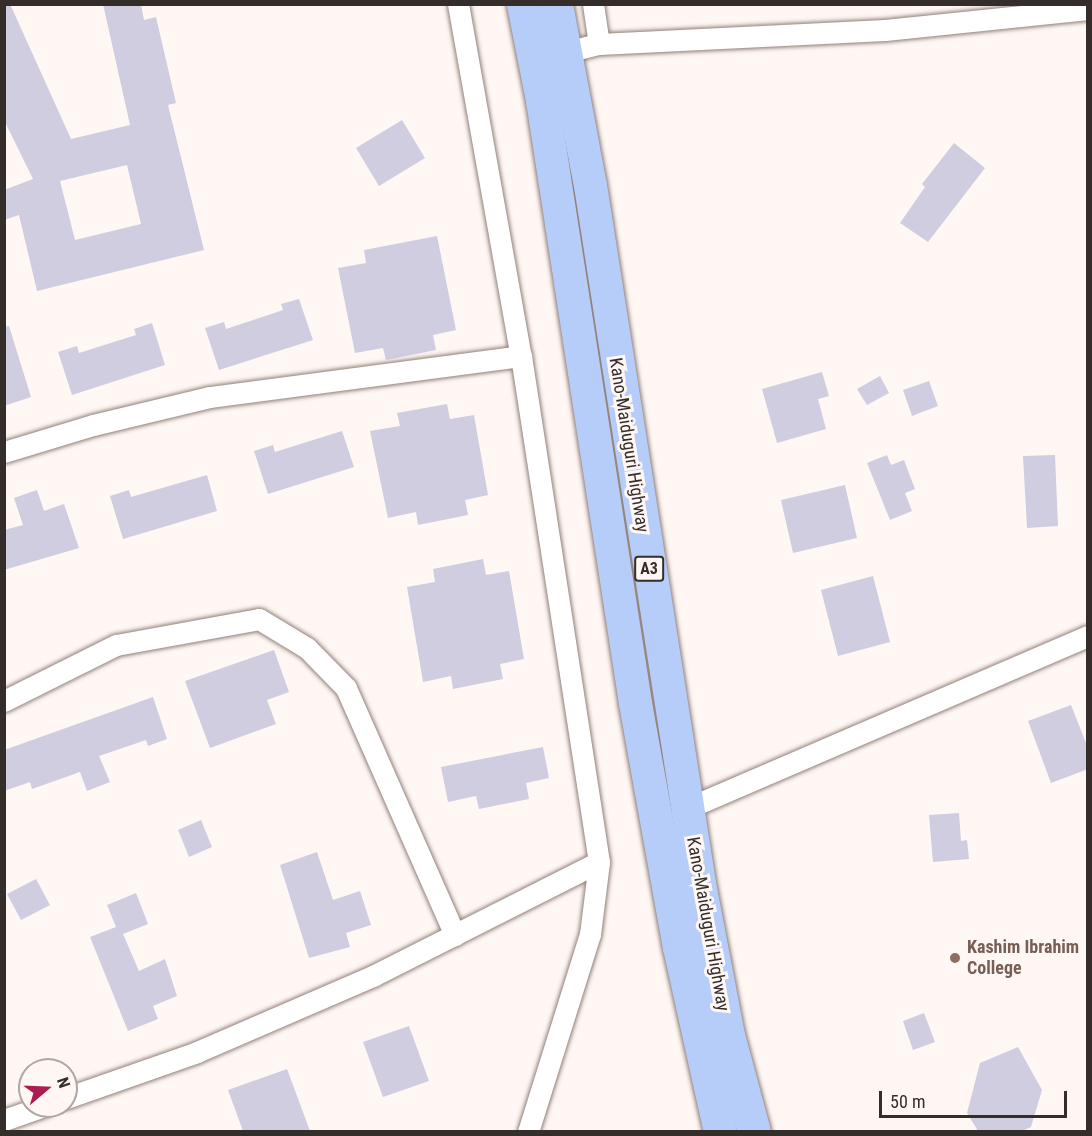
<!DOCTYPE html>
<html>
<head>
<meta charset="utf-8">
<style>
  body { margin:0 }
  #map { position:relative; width:1092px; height:1136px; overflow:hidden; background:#fff7f4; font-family:"Roboto Condensed",sans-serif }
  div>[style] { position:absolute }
  .building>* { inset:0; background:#cfcddf }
  .roads { filter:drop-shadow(0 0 2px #918079) drop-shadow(0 0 2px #918079) }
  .street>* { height:21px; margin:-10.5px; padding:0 10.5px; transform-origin:10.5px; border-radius:10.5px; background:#fff }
  .highway>* { height:33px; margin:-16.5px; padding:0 16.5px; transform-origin:16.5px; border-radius:16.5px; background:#b6cdfa }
  .dots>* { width:16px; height:16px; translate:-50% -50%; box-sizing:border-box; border:3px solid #fff7f4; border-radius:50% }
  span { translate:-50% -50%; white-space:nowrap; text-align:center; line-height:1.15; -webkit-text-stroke:6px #fff7f4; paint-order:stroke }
  .shield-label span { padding:2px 4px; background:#fff7f4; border:2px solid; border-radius:4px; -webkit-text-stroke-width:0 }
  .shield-label { font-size:16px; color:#342d2a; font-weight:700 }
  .street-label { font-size:18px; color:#342d2a }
  .education-label { font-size:18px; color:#785e54; font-weight:700 }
  .left { translate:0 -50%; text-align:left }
  .frame { position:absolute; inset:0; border:6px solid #342d2a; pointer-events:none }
  .north { position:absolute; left:18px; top:1058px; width:60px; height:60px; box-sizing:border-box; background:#fff7f4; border:2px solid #aea6a3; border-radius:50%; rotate:71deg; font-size:16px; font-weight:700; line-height:24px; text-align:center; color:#342d2a }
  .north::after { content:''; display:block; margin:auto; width:21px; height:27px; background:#ad1c51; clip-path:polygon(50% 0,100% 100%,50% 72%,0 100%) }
  .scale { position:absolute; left:879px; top:1091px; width:188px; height:27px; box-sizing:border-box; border:3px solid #342d2a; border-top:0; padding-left:8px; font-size:18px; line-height:21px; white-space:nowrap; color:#342d2a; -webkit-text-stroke:4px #fff7f4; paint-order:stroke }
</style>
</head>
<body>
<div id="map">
  <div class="building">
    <i style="clip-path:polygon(evenodd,4px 4px,10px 4px,71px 139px,130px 125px,103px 4px,141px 4px,144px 20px,156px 17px,176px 103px,168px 105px,204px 250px,37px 291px,19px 215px,4px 220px,4px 190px,33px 179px,4px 120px,4px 4px,127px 165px,141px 224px,75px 240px,60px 181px,127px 165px)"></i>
    <i style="clip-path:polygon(402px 120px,425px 158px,379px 186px,356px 148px)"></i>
    <i style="clip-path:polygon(954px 143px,985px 168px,928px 242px,900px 223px,925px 187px,922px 184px)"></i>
    <i style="clip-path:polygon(437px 236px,456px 330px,433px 335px,436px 350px,386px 360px,383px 348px,355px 353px,338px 268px,366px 263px,364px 250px)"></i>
    <i style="clip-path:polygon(299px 299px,313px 340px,219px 370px,205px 328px,224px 322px,226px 329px,283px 310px,281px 304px)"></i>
    <i style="clip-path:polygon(152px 323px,165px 365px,72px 395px,58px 352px,77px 346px,79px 353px,136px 335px,134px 329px)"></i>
    <i style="clip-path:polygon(9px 326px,31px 397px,4px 406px,4px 327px)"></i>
    <i style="clip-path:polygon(822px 372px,829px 396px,818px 399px,826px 429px,777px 443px,762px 389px)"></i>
    <i style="clip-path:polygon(880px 376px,889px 393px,867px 405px,857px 389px)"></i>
    <i style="clip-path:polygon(929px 381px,938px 406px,912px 416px,903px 390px)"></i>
    <i style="clip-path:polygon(447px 404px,450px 419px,474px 415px,488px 495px,465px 500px,468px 515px,418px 525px,416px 512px,388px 518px,370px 431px,400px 426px,397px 413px)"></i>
    <i style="clip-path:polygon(342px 431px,354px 467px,268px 494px,254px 451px,273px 445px,275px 452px)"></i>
    <i style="clip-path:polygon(887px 455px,891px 465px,904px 460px,915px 489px,905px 493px,912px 511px,890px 520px,867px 463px)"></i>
    <i style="clip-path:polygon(1055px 455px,1058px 526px,1027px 528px,1023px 456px)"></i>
    <i style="clip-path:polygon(207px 475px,217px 511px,123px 539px,110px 496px,129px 490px,131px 497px)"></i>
    <i style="clip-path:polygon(845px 485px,857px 538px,793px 553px,781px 500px)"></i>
    <i style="clip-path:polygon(37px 490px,44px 511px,64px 504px,79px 548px,4px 570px,4px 530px,23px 525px,14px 498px)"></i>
    <i style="clip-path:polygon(483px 559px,486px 575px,509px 571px,524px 659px,500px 664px,503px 679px,453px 689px,451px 676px,423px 682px,407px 587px,435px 582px,433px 569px)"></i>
    <i style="clip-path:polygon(873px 576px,890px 642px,838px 656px,821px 590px)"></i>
    <i style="clip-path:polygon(274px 650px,289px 692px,267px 700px,276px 724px,210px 748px,185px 681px)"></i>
    <i style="clip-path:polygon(153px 697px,167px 739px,148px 746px,146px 740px,99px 756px,110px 782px,87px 791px,80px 772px,32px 789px,30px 782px,4px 791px,4px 750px)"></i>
    <i style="clip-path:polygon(1071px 705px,1088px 748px,1088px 769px,1051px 783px,1028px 721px)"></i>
    <i style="clip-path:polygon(543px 747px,549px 778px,526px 783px,529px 799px,479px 809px,476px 796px,448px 802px,441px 767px)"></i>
    <i style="clip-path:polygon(959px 813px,961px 841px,967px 840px,969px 859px,933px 862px,929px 815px)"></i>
    <i style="clip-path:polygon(201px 820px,212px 847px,189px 857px,178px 830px)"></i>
    <i style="clip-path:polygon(317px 852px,333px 900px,360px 891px,371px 925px,346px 933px,350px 947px,309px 958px,280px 865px)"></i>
    <i style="clip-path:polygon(36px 879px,50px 905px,21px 920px,7px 894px)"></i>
    <i style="clip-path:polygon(136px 893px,148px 924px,123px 934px,139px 971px,165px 959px,177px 996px,153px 1006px,158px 1019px,128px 1031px,90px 937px,116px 927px,107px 905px)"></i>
    <i style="clip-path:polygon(924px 1013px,935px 1042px,913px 1050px,903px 1021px)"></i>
    <i style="clip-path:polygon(409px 1026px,429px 1081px,383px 1097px,363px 1042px)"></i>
    <i style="clip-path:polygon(1018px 1047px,1042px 1090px,1031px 1127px,1022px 1131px,978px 1131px,967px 1113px,980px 1063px)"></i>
    <i style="clip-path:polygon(287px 1069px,310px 1131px,243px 1131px,228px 1090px)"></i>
  </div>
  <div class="roads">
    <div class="street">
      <i style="left:458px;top:4px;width:358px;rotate:79.9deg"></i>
      <i style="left:521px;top:356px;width:512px;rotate:81.24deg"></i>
      <i style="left:599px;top:862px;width:73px;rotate:97.1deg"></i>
      <i style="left:590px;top:934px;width:207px;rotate:107.4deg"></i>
      <i style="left:593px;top:4px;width:40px;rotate:81.5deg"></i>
      <i style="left:566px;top:52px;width:34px;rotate:-14deg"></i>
      <i style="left:599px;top:44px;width:286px;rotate:-2.8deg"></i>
      <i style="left:885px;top:30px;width:204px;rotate:-5.9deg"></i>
      <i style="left:4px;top:452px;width:93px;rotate:-16.9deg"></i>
      <i style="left:93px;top:425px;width:120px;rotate:-13.5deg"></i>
      <i style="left:210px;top:397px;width:314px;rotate:-7.5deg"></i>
      <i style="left:4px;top:701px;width:125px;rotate:-26.6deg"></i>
      <i style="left:116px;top:645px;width:145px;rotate:-10.3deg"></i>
      <i style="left:259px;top:619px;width:56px;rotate:31.1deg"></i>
      <i style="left:307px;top:648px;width:56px;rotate:45.7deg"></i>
      <i style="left:346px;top:688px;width:270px;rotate:66.2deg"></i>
      <i style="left:688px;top:808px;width:435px;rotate:-23.3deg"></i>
      <i style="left:66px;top:1098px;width:139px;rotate:-19.3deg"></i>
      <i style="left:197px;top:1052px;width:192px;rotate:-23.4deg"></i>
      <i style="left:373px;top:976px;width:253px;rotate:-26.8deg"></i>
      <i style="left:4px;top:1120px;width:42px;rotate:-19.3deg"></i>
    </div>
    <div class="highway">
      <i style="left:523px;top:4px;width:98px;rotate:78.8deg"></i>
      <i style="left:542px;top:100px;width:610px;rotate:81.23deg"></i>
      <i style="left:635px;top:703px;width:248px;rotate:79.8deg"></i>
      <i style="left:679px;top:947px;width:189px;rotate:77.5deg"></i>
      <i style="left:556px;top:4px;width:184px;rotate:79.4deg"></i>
      <i style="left:590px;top:185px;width:706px;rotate:81.12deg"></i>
      <i style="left:699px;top:883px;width:155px;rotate:79.2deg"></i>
      <i style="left:728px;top:1035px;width:100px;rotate:75deg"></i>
    </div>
  </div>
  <div class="dots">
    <i style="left:955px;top:958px;background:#8d6e63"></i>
  </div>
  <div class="shield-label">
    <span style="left:649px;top:569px">A3</span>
  </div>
  <div class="street-label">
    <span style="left:629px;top:445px;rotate:81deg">Kano-Maiduguri Highway</span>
    <span style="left:708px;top:924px;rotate:80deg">Kano-Maiduguri Highway</span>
  </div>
  <div class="education-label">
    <span class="left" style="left:967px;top:958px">Kashim Ibrahim<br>College</span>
  </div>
  <div class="frame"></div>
  <div class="north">N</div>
  <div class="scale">50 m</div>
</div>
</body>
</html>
